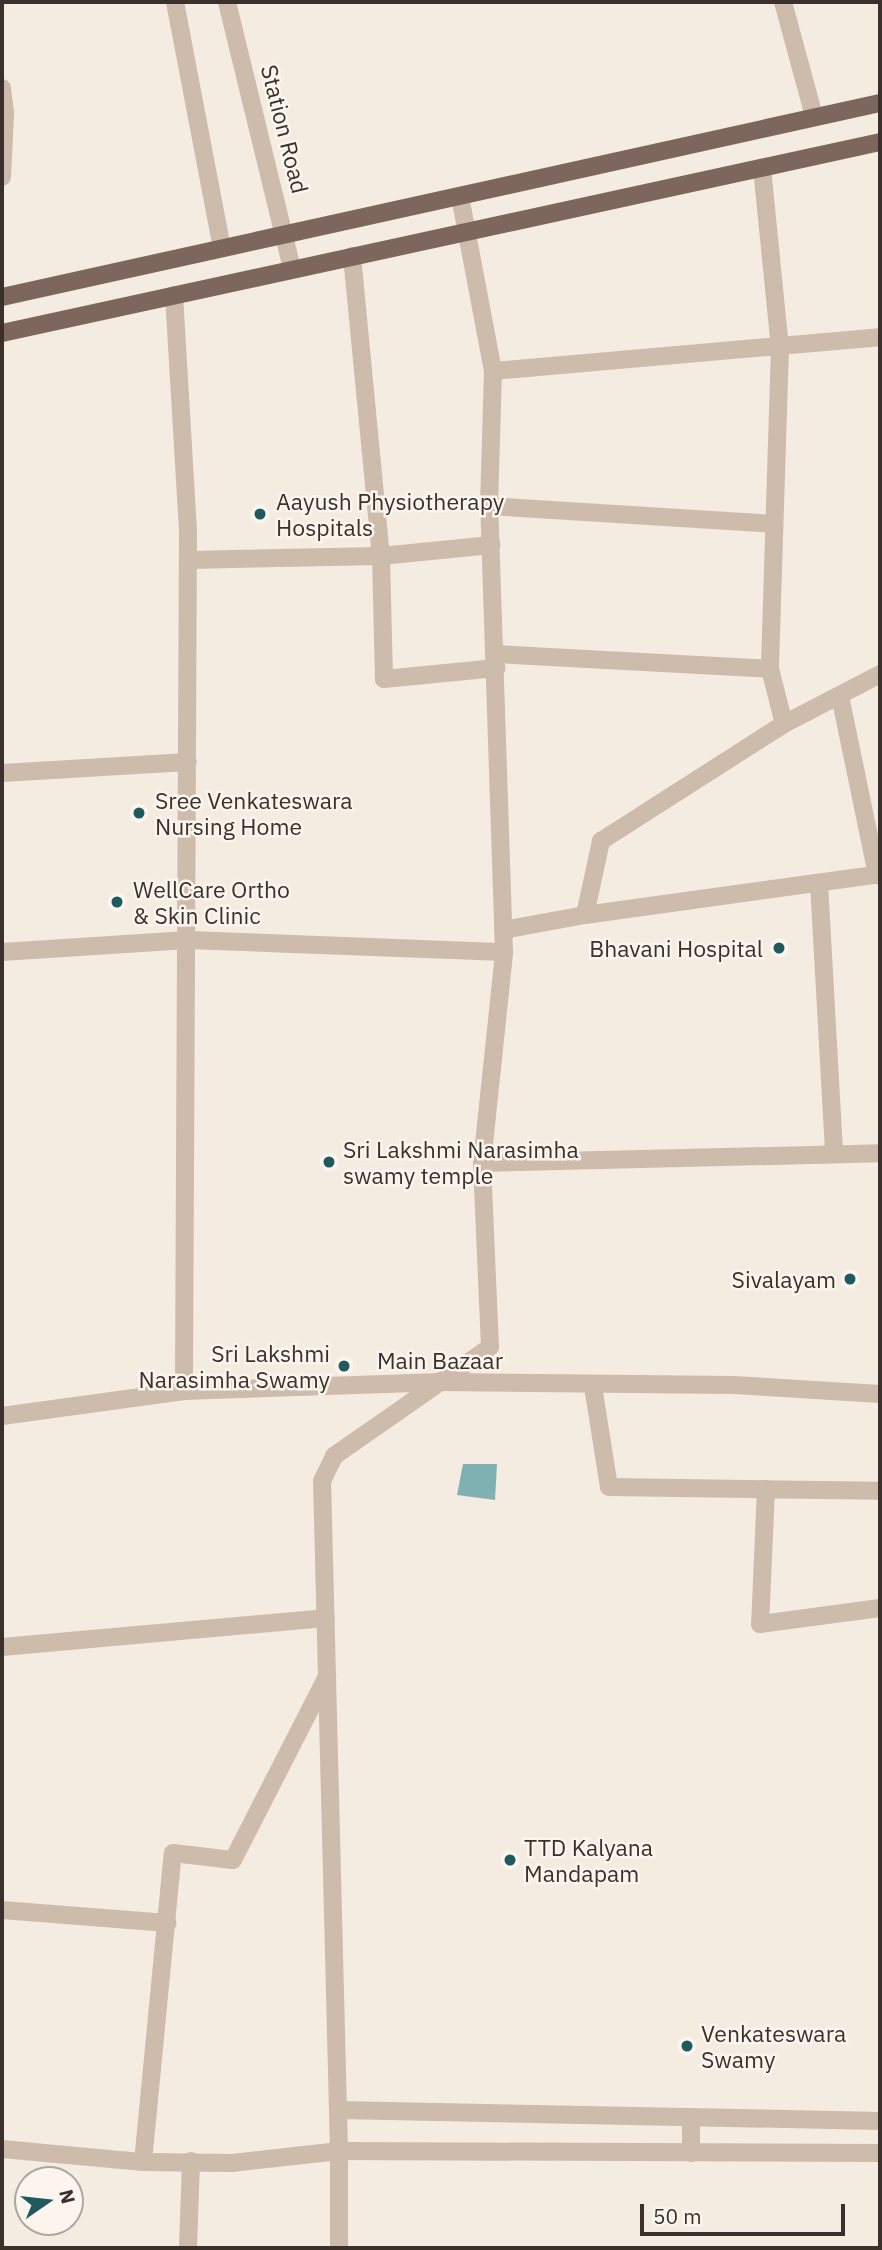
<!DOCTYPE html>
<html>
<head>
<meta charset="utf-8">
<style>
  body { margin:0 }
  #map { position:relative; width:882px; height:2250px; overflow:hidden; background:#f4ebe1; font-family:"IBM Plex Sans",sans-serif }
  div>[style] { position:absolute }
  .water>* { inset:0; background:#7fb0b2 }
  .minor>* { height:18px; margin:-9px; padding:0 9px; transform-origin:9px; border-radius:9px; background:#cdbbac }
  .tertiary>* { height:18px; margin:-9px; padding:0 9px; transform-origin:9px; border-radius:9px; background:#cdbbac }
  .primary>* { height:18px; margin:-9px; padding:0 9px; transform-origin:9px; border-radius:9px; background:#7d675c }
  .dots>* { width:19px; height:19px; translate:-50% -50%; box-sizing:border-box; border:4px solid #fbf5ee; border-radius:50% }
  span { translate:-50% -50%; white-space:nowrap; text-align:center; line-height:1.15; -webkit-text-stroke:5px #fbf5ee; paint-order:stroke }
  .street-label { font-size:23px; color:#3b302b }
  .poi-label { font-size:23px; color:#3b302b }
  .left { translate:0 -50%; text-align:left }
  .right { translate:-100% -50%; text-align:right }
  .frame { position:absolute; inset:0; border:4px solid #3b302b; pointer-events:none }
  .north { position:absolute; left:14px; top:2166px; width:70px; height:70px; box-sizing:border-box; background:#fbf5ee; border:2px solid #aea6a0; border-radius:50%; rotate:76deg; font-size:19px; font-weight:700; line-height:28px; text-align:center; color:#3b302b }
  .north::after { content:''; display:block; margin:auto; width:24px; height:32px; background:#1f5a5e; clip-path:polygon(50% 0,100% 100%,50% 72%,0 100%) }
  .scale { position:absolute; left:640px; top:2204px; width:205px; height:32px; box-sizing:border-box; border:4px solid #3b302b; border-top:0; padding-left:9px; font-size:21px; line-height:24px; white-space:nowrap; color:#3b302b; -webkit-text-stroke:5px #fbf5ee; paint-order:stroke }
</style>
</head>
<body>
<div id="map">
  <div class="water">
    <i style="clip-path:polygon(463px 1464px,497px 1464px,495px 1500px,457px 1495px)"></i>
  </div>
  <div class="minor">
    <i style="left:175px;top:2px;width:250px;rotate:79.2deg"></i>
    <i style="left:783px;top:2px;width:118px;rotate:74.8deg"></i>
    <i style="left:2px;top:88px;width:26px;rotate:83deg"></i>
    <i style="left:5px;top:114px;width:63px;rotate:92.7deg"></i>
    <i style="left:762px;top:168px;width:180px;rotate:84.3deg"></i>
    <i style="left:780px;top:347px;width:322px;rotate:91.8deg"></i>
    <i style="left:770px;top:669px;width:57px;rotate:75.7deg"></i>
    <i style="left:352px;top:256px;width:301px;rotate:84.5deg"></i>
    <i style="left:381px;top:556px;width:123px;rotate:88.6deg"></i>
    <i style="left:384px;top:679px;width:113px;rotate:-5.6deg"></i>
    <i style="left:174px;top:295px;width:236px;rotate:86.6deg"></i>
    <i style="left:188px;top:531px;width:860px;rotate:90.27deg"></i>
    <i style="left:493px;top:371px;width:388px;rotate:-5deg"></i>
    <i style="left:489px;top:506px;width:284px;rotate:3.6deg"></i>
    <i style="left:188px;top:560px;width:193px;rotate:-1.2deg"></i>
    <i style="left:381px;top:556px;width:111px;rotate:-5.7deg"></i>
    <i style="left:495px;top:654px;width:275px;rotate:3.1deg"></i>
    <i style="left:840px;top:696px;width:183px;rotate:78.3deg"></i>
    <i style="left:2px;top:773px;width:186px;rotate:-3.4deg"></i>
    <i style="left:819px;top:883px;width:271px;rotate:86.8deg"></i>
    <i style="left:585px;top:915px;width:298px;rotate:-7.9deg"></i>
    <i style="left:503px;top:930px;width:83px;rotate:-10.4deg"></i>
    <i style="left:585px;top:915px;width:76px;rotate:-77.8deg"></i>
    <i style="left:601px;top:841px;width:217px;rotate:-32.6deg"></i>
    <i style="left:784px;top:724px;width:108px;rotate:-27.5deg"></i>
    <i style="left:2px;top:952px;width:186px;rotate:-3.7deg"></i>
    <i style="left:188px;top:940px;width:316px;rotate:2.2deg"></i>
    <i style="left:482px;top:1163px;width:398px;rotate:-1.4deg"></i>
    <i style="left:593px;top:1386px;width:102px;rotate:81deg"></i>
    <i style="left:609px;top:1487px;width:271px;rotate:0.8deg"></i>
    <i style="left:2px;top:1416px;width:184px;rotate:-7.8deg"></i>
    <i style="left:184px;top:1391px;width:252px;rotate:-2deg"></i>
    <i style="left:436px;top:1382px;width:298px;rotate:0.6deg"></i>
    <i style="left:734px;top:1385px;width:146px;rotate:3.5deg"></i>
    <i style="left:766px;top:1489px;width:135px;rotate:92.5deg"></i>
    <i style="left:760px;top:1624px;width:121px;rotate:-7.6deg"></i>
    <i style="left:2px;top:1647px;width:325px;rotate:-5.1deg"></i>
    <i style="left:2px;top:1910px;width:166px;rotate:4.5deg"></i>
    <i style="left:338px;top:2110px;width:542px;rotate:1.16deg"></i>
    <i style="left:691px;top:2153px;width:36px;rotate:-90deg"></i>
    <i style="left:143px;top:2162px;width:310px;rotate:-84.5deg"></i>
    <i style="left:173px;top:1853px;width:60px;rotate:6.7deg"></i>
    <i style="left:233px;top:1860px;width:207px;rotate:-62.9deg"></i>
    <i style="left:188px;top:2248px;width:87px;rotate:-88deg"></i>
    <i style="left:339px;top:2248px;width:97px;rotate:-90deg"></i>
    <i style="left:339px;top:2151px;width:541px;rotate:0.21deg"></i>
  </div>
  <div class="tertiary">
    <i style="left:227px;top:2px;width:275px;rotate:76.3deg"></i>
    <i style="left:2px;top:2149px;width:142px;rotate:5.3deg"></i>
    <i style="left:143px;top:2162px;width:89px;rotate:0.6deg"></i>
    <i style="left:232px;top:2163px;width:108px;rotate:-6.4deg"></i>
    <i style="left:339px;top:2151px;width:670px;rotate:-91.45deg"></i>
    <i style="left:322px;top:1481px;width:28px;rotate:-64deg"></i>
    <i style="left:334px;top:1456px;width:190px;rotate:-34.9deg"></i>
    <i style="left:490px;top:1347px;width:184px;rotate:-92.5deg"></i>
    <i style="left:482px;top:1163px;width:212px;rotate:-84deg"></i>
    <i style="left:504px;top:952px;width:446px;rotate:-91.9deg"></i>
    <i style="left:489px;top:506px;width:135px;rotate:-88.3deg"></i>
    <i style="left:493px;top:371px;width:178px;rotate:-100.7deg"></i>
  </div>
  <div class="primary">
    <i style="left:2px;top:297px;width:899px;rotate:-12.46deg"></i>
    <i style="left:2px;top:333px;width:899px;rotate:-12.27deg"></i>
  </div>
  <div class="dots">
    <i style="left:260px;top:514px;background:#1f5a5e"></i>
    <i style="left:139px;top:813px;background:#1f5a5e"></i>
    <i style="left:117px;top:902px;background:#1f5a5e"></i>
    <i style="left:779px;top:948px;background:#1f5a5e"></i>
    <i style="left:329px;top:1162px;background:#1f5a5e"></i>
    <i style="left:850px;top:1279px;background:#1f5a5e"></i>
    <i style="left:344px;top:1366px;background:#1f5a5e"></i>
    <i style="left:510px;top:1860px;background:#1f5a5e"></i>
    <i style="left:687px;top:2046px;background:#1f5a5e"></i>
  </div>
  <div class="street-label">
    <span style="left:285px;top:129px;rotate:76deg">Station Road</span>
    <span style="left:440px;top:1360px">Main Bazaar</span>
  </div>
  <div class="poi-label">
    <span class="left" style="left:276px;top:514px">Aayush Physiotherapy<br>Hospitals</span>
    <span class="left" style="left:155px;top:813px">Sree Venkateswara<br>Nursing Home</span>
    <span class="left" style="left:133px;top:902px">WellCare Ortho<br>&amp; Skin Clinic</span>
    <span class="right" style="left:763px;top:948px">Bhavani Hospital</span>
    <span class="left" style="left:343px;top:1162px">Sri Lakshmi Narasimha<br>swamy temple</span>
    <span class="right" style="left:836px;top:1279px">Sivalayam</span>
    <span class="right" style="left:330px;top:1366px">Sri Lakshmi<br>Narasimha Swamy</span>
    <span class="left" style="left:524px;top:1860px">TTD Kalyana<br>Mandapam</span>
    <span class="left" style="left:701px;top:2046px">Venkateswara<br>Swamy</span>
  </div>
  <div class="frame"></div>
  <div class="north">N</div>
  <div class="scale">50 m</div>
</div>
</body>
</html>
